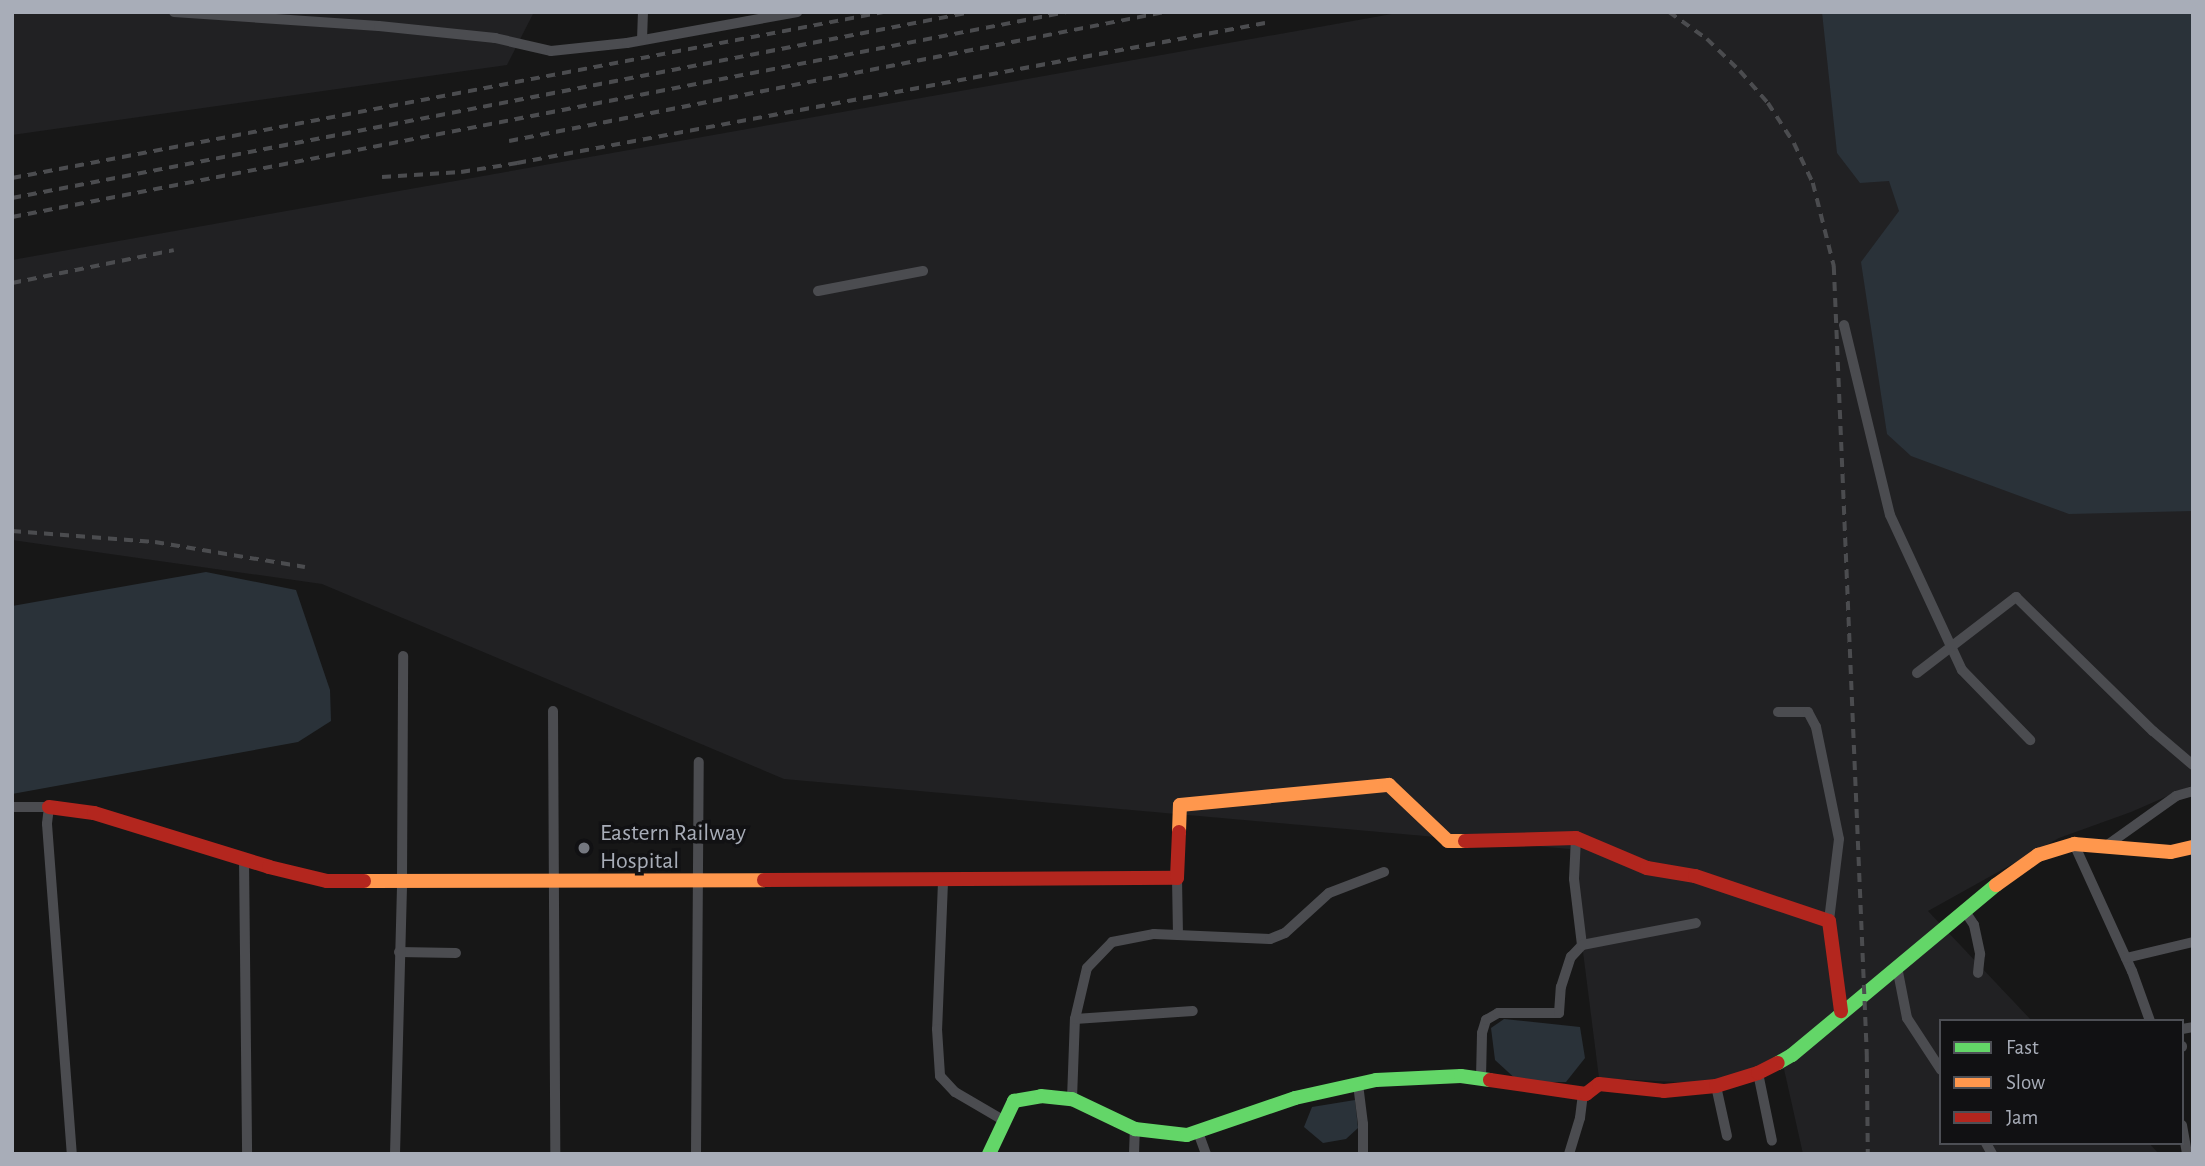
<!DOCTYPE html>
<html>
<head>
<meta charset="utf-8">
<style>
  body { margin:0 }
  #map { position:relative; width:2205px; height:1166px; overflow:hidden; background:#171717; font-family:"Alegreya Sans",sans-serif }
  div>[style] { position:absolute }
  .built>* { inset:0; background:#212123 }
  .water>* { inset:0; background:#2a3239 }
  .street>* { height:10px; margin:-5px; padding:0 5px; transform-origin:5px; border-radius:5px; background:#4b4c50 }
  .fast>* { height:14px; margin:-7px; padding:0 7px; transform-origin:7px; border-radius:7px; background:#63d668 }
  .slow>* { height:14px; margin:-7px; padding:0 7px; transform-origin:7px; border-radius:7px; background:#ff974d }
  .jam>* { height:14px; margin:-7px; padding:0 7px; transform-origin:7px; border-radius:7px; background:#b3261e }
  .rail>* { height:3.5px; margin-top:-1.75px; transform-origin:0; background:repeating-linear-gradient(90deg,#4b4c4f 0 9px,transparent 0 16px) }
  .dots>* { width:19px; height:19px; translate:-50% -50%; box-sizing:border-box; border:4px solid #111113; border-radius:50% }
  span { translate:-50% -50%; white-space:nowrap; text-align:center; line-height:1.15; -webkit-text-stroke:7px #111113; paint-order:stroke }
  .poi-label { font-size:24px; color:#a8adb8 }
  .left { translate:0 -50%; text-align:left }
  .frame { position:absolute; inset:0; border:14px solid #a8adb8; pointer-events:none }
  .legend { position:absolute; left:1939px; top:1019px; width:245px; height:126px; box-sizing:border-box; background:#111113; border:2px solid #4d4f55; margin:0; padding:9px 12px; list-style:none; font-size:21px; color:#a8adb8 }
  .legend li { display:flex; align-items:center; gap:14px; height:35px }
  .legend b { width:35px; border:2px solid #4d4f55 }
</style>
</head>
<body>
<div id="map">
  <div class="built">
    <i style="clip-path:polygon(12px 12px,534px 12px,507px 65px,12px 135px)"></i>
    <i style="clip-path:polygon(1403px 12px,2193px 12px,2193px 785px,2131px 812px,2059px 838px,1928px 911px,2032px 1021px,1941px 1021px,1941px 1143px,2149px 1143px,2159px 1154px,1803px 1154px,1784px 1069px,1694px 1083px,1599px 1078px,1570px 849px,784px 779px,322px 584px,12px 540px,12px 260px)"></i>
  </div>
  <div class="water">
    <i style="clip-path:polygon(1822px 12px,2193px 12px,2193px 511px,2069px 514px,1911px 456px,1887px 434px,1861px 262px,1899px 211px,1889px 181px,1860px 183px,1837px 153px)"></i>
    <i style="clip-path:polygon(206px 572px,296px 590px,330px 690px,331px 721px,298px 742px,12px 794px,12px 606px)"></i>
    <i style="clip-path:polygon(1504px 1019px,1580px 1027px,1585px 1058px,1566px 1082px,1519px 1082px,1495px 1060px,1491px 1028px)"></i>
    <i style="clip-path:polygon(1355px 1100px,1358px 1128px,1346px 1139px,1323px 1143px,1304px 1127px,1312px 1107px)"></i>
  </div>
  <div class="street">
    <i style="left:174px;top:12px;width:205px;rotate:3.9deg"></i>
    <i style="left:379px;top:26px;width:117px;rotate:5.9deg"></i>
    <i style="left:495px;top:38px;width:57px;rotate:13.1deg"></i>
    <i style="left:551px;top:51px;width:76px;rotate:-6deg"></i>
    <i style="left:627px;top:43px;width:173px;rotate:-10.3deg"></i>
    <i style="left:642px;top:40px;width:28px;rotate:-88deg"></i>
    <i style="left:818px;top:291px;width:107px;rotate:-10.8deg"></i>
    <i style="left:1844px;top:325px;width:195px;rotate:76.4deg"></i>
    <i style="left:1890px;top:515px;width:171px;rotate:65.1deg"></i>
    <i style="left:1962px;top:670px;width:98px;rotate:45.8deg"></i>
    <i style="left:1917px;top:673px;width:125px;rotate:-37.5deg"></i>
    <i style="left:2016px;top:597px;width:192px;rotate:44.4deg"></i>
    <i style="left:2153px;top:731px;width:52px;rotate:40.4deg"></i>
    <i style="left:553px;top:711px;width:443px;rotate:89.7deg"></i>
    <i style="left:1778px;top:712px;width:30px"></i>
    <i style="left:1808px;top:712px;width:17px;rotate:62deg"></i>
    <i style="left:1816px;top:727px;width:114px;rotate:78.4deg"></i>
    <i style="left:1839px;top:839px;width:83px;rotate:97deg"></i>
    <i style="left:12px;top:807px;width:37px"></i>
    <i style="left:49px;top:807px;width:17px;rotate:97deg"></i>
    <i style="left:47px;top:824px;width:331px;rotate:85.7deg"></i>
    <i style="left:1576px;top:838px;width:41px;rotate:92.8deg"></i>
    <i style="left:1574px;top:879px;width:66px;rotate:83.1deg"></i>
    <i style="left:2074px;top:844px;width:140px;rotate:65.5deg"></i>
    <i style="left:2132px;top:971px;width:53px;rotate:70.2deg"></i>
    <i style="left:2106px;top:846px;width:86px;rotate:-35.5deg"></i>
    <i style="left:2176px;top:796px;width:18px;rotate:-16deg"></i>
    <i style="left:244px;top:858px;width:296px;rotate:89.4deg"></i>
    <i style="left:1177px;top:878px;width:57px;rotate:89deg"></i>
    <i style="left:943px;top:882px;width:147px;rotate:92.3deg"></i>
    <i style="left:937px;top:1029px;width:47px;rotate:86.3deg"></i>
    <i style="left:940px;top:1076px;width:22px;rotate:47deg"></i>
    <i style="left:955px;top:1092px;width:56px;rotate:30.3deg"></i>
    <i style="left:1964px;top:910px;width:18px;rotate:56deg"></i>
    <i style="left:1974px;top:925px;width:30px;rotate:78deg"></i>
    <i style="left:1980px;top:954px;width:19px;rotate:96deg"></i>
    <i style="left:399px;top:952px;width:57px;rotate:1deg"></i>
    <i style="left:2126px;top:958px;width:69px;rotate:-13.4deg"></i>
    <i style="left:1897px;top:967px;width:52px;rotate:78.9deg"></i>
    <i style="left:1907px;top:1018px;width:62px;rotate:56.8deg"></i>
    <i style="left:1075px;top:1019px;width:118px;rotate:-3.9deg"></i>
    <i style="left:2182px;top:1029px;width:11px;rotate:-10deg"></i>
    <i style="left:2182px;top:1046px;width:1px;rotate:90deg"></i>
    <i style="left:1758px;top:1073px;width:69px;rotate:78.4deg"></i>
    <i style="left:1481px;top:1078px;width:45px;rotate:-88.7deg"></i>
    <i style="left:1482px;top:1033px;width:14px;rotate:-73deg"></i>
    <i style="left:1486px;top:1020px;width:14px;rotate:-30deg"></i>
    <i style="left:1498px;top:1013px;width:61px"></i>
    <i style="left:1559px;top:1013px;width:26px;rotate:-86deg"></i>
    <i style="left:1561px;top:987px;width:32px;rotate:-72deg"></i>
    <i style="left:1571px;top:957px;width:16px;rotate:-47deg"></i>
    <i style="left:1582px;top:945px;width:116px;rotate:-10.9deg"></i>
    <i style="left:1358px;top:1084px;width:40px;rotate:82.9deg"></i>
    <i style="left:1363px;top:1124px;width:30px;rotate:90deg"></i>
    <i style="left:1716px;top:1086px;width:51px;rotate:77.6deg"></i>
    <i style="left:1072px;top:1099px;width:80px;rotate:-87.9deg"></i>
    <i style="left:1075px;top:1019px;width:52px;rotate:-76.8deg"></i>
    <i style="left:1087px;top:968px;width:36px;rotate:-46deg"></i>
    <i style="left:1112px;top:942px;width:43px;rotate:-10.8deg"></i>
    <i style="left:1154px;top:934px;width:116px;rotate:2.5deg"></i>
    <i style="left:1270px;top:939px;width:16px;rotate:-22deg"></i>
    <i style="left:1285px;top:933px;width:59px;rotate:-42.3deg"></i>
    <i style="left:1329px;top:893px;width:59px;rotate:-20.9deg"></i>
    <i style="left:2182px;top:1125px;width:29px;rotate:80deg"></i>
    <i style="left:1198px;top:1132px;width:23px;rotate:70deg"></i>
    <i style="left:1986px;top:1143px;width:13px;rotate:61deg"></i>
    <i style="left:395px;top:1154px;width:274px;rotate:-88.5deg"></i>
    <i style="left:402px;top:880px;width:224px;rotate:-89.7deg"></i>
    <i style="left:696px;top:1154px;width:392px;rotate:-89.6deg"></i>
    <i style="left:1134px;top:1154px;width:25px;rotate:-88deg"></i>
    <i style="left:1569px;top:1154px;width:38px;rotate:-73deg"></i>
    <i style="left:1580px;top:1118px;width:24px;rotate:-83deg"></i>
  </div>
  <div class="fast">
    <i style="left:1778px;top:1063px;width:16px;rotate:-30deg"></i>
    <i style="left:1792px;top:1055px;width:266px;rotate:-39.8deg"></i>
    <i style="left:989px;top:1154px;width:59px;rotate:-64.7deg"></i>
    <i style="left:1014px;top:1101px;width:27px;rotate:-10deg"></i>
    <i style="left:1041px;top:1096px;width:31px;rotate:6deg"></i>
    <i style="left:1072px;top:1099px;width:70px;rotate:25.5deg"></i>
    <i style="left:1135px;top:1129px;width:52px;rotate:6.6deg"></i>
    <i style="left:1187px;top:1135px;width:114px;rotate:-18.9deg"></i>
    <i style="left:1295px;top:1098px;width:83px;rotate:-12.5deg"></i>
    <i style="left:1376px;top:1080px;width:85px;rotate:-2.7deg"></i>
    <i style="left:1461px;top:1076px;width:29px;rotate:8deg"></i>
  </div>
  <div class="slow">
    <i style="left:1179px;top:832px;width:27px;rotate:-88deg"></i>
    <i style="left:1180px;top:805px;width:210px;rotate:-5.5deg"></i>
    <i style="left:1389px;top:785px;width:81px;rotate:43.5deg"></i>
    <i style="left:1448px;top:841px;width:17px"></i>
    <i style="left:364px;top:881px;width:400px;rotate:-0.1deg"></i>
    <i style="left:1996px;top:885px;width:52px;rotate:-35.5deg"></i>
    <i style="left:2038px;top:855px;width:38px;rotate:-17deg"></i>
    <i style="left:2074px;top:844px;width:97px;rotate:4.7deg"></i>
    <i style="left:2171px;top:852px;width:23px;rotate:-13deg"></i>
  </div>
  <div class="jam">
    <i style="left:49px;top:807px;width:45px;rotate:7.6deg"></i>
    <i style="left:94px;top:813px;width:183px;rotate:17.1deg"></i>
    <i style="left:269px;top:867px;width:60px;rotate:13.6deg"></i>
    <i style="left:327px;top:881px;width:37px"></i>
    <i style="left:1465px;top:841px;width:111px;rotate:-1.5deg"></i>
    <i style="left:1576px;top:838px;width:77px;rotate:22.9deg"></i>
    <i style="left:1647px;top:868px;width:49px;rotate:9.5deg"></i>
    <i style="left:1695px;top:876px;width:141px;rotate:18.6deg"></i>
    <i style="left:1829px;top:921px;width:91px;rotate:82.4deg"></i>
    <i style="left:764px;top:880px;width:413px;rotate:-0.3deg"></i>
    <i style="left:1177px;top:878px;width:46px;rotate:-87.5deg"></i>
    <i style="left:1490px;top:1080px;width:97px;rotate:8.3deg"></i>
    <i style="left:1586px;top:1094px;width:16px;rotate:-38deg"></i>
    <i style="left:1599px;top:1084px;width:65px;rotate:6.1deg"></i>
    <i style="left:1664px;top:1091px;width:52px;rotate:-5.5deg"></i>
    <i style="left:1716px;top:1086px;width:44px;rotate:-17.2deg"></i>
    <i style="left:1758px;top:1073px;width:22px;rotate:-27deg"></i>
  </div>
  <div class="rail">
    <i style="left:1669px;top:12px;width:47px;rotate:35.4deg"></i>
    <i style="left:1707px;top:39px;width:46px;rotate:44.1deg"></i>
    <i style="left:1740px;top:71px;width:43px;rotate:48.8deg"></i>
    <i style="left:1768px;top:103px;width:48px;rotate:57deg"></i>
    <i style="left:1794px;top:143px;width:44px;rotate:64.6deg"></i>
    <i style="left:1813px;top:183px;width:86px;rotate:75.8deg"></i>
    <i style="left:1834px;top:266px;width:788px;rotate:87.6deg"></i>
    <i style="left:1867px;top:1053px;width:101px;rotate:89.4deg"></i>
    <i style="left:509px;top:141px;width:669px;rotate:-11.13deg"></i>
    <i style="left:382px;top:177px;width:79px;rotate:-3.6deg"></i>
    <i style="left:461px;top:172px;width:57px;rotate:-9.1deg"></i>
    <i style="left:517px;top:163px;width:761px;rotate:-10.6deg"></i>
    <i style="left:12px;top:178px;width:888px;rotate:-10.78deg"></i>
    <i style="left:12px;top:198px;width:978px;rotate:-10.97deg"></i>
    <i style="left:12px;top:217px;width:1075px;rotate:-11deg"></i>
    <i style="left:12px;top:283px;width:165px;rotate:-11.5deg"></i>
    <i style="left:12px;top:531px;width:143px;rotate:4.4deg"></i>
    <i style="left:155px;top:542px;width:152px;rotate:9.5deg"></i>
  </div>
  <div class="dots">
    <i style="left:584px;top:848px;background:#757880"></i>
  </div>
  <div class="poi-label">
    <span class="left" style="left:600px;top:848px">Eastern Railway<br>Hospital</span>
  </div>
  <div class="frame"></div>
  <ul class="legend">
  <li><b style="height:9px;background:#63d668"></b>Fast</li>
  <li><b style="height:9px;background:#ff974d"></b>Slow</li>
  <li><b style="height:9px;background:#b3261e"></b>Jam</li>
  </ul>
</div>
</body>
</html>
